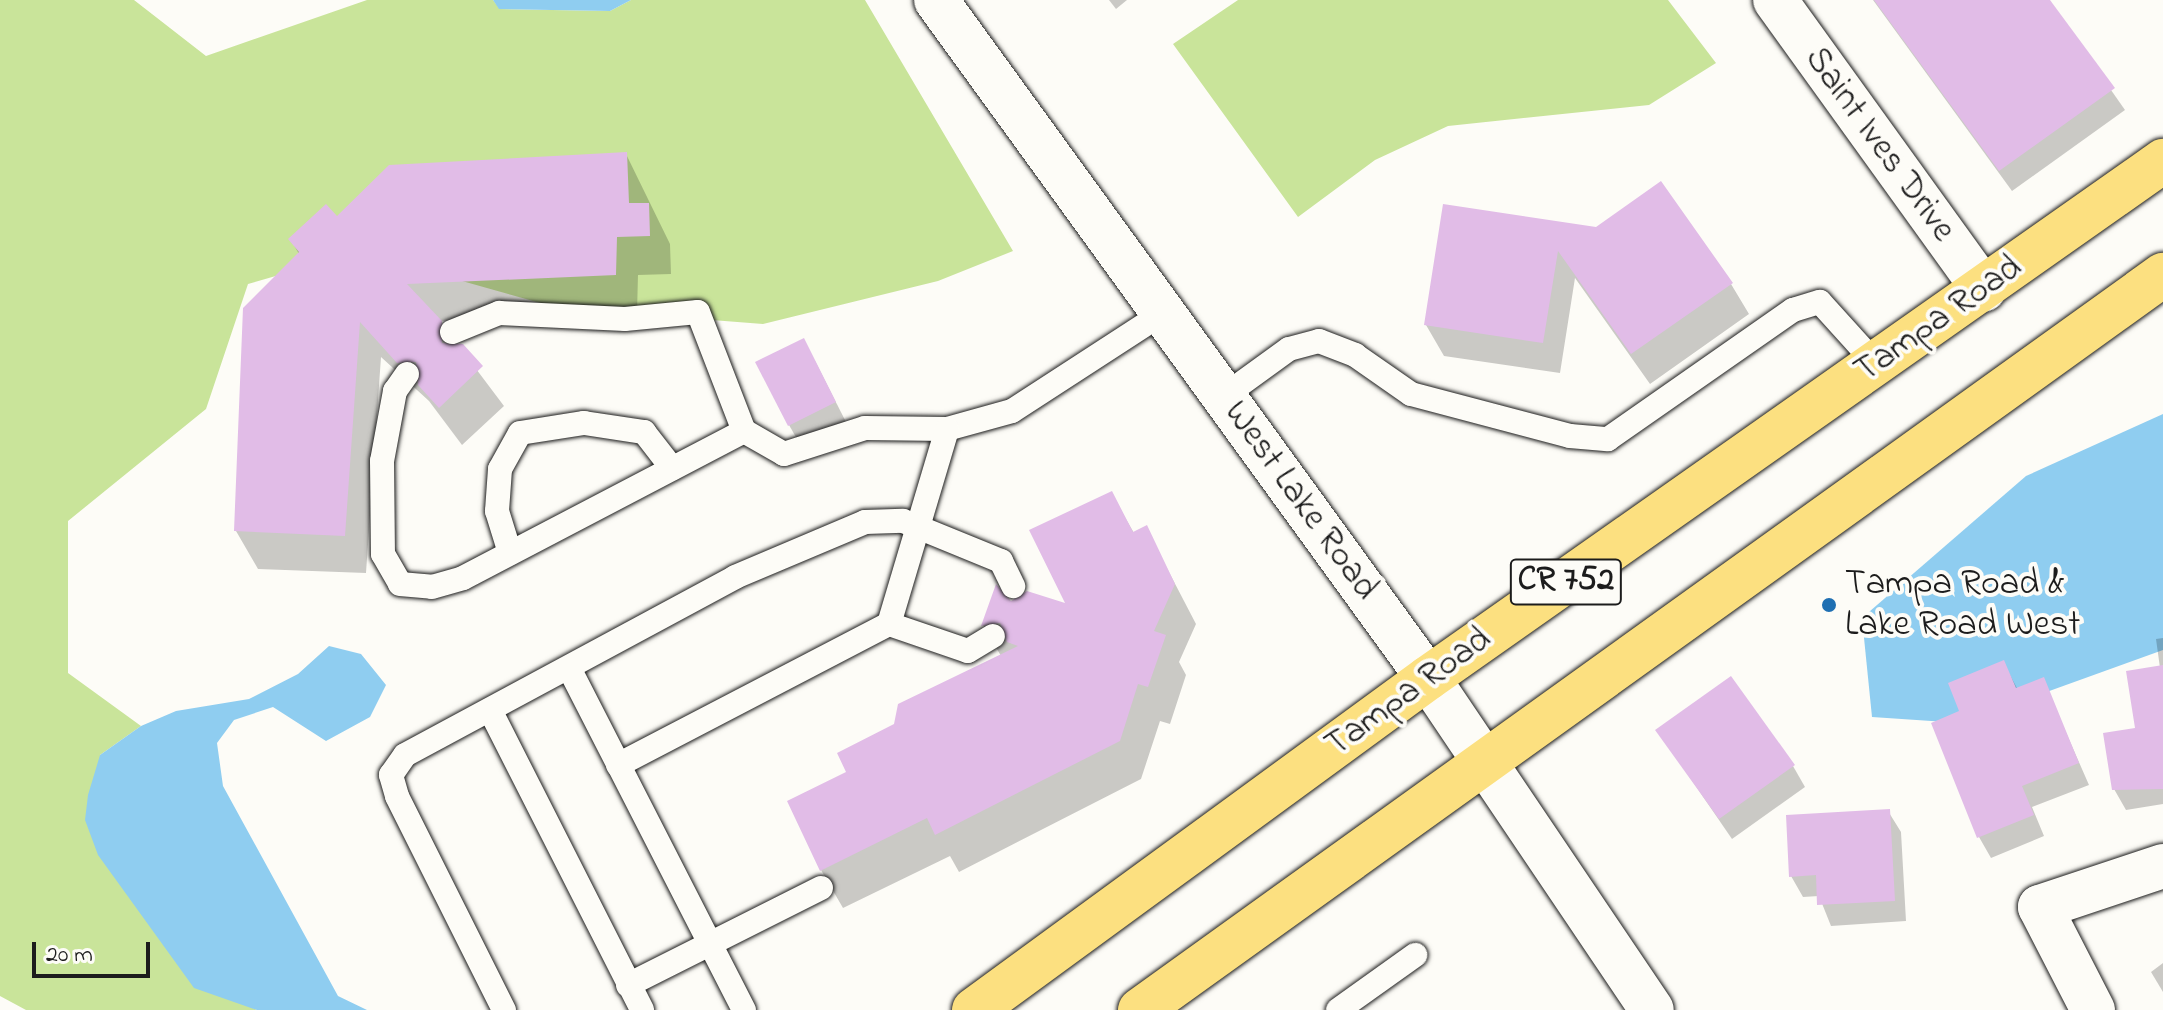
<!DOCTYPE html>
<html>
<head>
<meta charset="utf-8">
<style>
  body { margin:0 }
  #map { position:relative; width:2163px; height:1010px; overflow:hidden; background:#fdfcf7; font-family:"Indie Flower",sans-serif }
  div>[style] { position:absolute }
  .green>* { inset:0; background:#c9e49a }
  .water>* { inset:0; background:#8fcdf0 }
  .shadow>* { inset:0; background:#0003 }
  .building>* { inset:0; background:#e1bce7 }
  .roads { filter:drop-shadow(0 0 2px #1c1c1c) drop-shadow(0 0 2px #1c1c1c) }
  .service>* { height:24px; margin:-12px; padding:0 12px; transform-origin:12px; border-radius:12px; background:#fdfcf7 }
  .minor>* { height:44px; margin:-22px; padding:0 22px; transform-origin:22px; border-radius:22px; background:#fdfcf7 }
  .tertiary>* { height:44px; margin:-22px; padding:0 22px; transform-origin:22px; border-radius:22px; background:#fdfcf7 }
  .primary>* { height:44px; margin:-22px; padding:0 22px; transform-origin:22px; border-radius:22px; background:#fce080 }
  .dots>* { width:22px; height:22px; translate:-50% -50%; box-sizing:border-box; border:4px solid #fdfcf7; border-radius:50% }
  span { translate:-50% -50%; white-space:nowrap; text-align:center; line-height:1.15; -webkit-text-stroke:8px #fdfcf7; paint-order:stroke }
  .shield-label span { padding:2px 6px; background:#fdfcf7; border:2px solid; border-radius:6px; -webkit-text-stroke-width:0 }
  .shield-label { font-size:34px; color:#1c1c1c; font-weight:700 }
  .street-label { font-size:36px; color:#1c1c1c }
  .poi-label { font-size:36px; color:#1c1c1c }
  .left { translate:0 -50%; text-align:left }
  .scale { position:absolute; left:32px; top:942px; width:118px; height:36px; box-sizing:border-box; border:4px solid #1c1c1c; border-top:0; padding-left:10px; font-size:24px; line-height:28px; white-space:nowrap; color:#1c1c1c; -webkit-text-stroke:6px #fdfcf7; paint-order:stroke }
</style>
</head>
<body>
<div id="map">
  <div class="green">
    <i style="clip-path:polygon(0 0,134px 0,206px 56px,367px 0,493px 0,500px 9px,610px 11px,631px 0,865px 0,1013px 251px,938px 281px,763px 324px,558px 308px,359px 252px,248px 284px,206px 409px,68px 521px,68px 673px,141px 726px,100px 755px,247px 1005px,257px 1010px,26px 1010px,0 996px)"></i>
    <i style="clip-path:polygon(1238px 0,1668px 0,1716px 63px,1649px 105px,1448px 126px,1375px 160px,1298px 217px,1173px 44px)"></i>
  </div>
  <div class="water">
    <i style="clip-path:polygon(493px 0,631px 0,610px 11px,499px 9px)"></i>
    <i style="clip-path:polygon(2163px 414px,2163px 650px,1961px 723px,1872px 717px,1862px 618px,2026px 476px)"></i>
    <i style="clip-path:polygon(329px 646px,361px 654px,386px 685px,370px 717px,326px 741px,273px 707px,234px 720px,217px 743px,223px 786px,338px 996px,367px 1010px,257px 1010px,194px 988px,98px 855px,85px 820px,88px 795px,100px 755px,141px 726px,176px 711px,249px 699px,298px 674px)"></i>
  </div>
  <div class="shadow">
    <i style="clip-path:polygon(1109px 0,1127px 0,1116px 9px)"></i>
    <i style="clip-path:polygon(1873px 0,2048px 0,2125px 110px,2012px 191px)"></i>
    <i style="clip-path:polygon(626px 154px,670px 244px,671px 274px,638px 275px,637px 313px,440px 321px,504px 406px,462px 445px,429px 401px,381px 357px,366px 573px,258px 569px,236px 531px,299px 254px,291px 240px,337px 218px)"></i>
    <i style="clip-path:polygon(1445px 206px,1731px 284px,1749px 314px,1650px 384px,1575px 278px,1560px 373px,1444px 356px,1426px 325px)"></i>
    <i style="clip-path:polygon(815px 361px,847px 424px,801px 446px,789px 425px)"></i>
    <i style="clip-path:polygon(1111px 493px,1134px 533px,1146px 528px,1196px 624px,1179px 662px,1186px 675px,1170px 724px,1160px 721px,1141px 779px,959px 872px,950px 856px,843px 908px,821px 870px,849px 773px,895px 725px,1001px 656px,983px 625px,1011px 603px,1068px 606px)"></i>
    <i style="clip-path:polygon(2163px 638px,2163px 804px,2126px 810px,2114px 789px,2160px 668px,2156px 639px)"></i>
    <i style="clip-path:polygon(2003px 662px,2018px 690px,2043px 680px,2089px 785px,2032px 807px,2044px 836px,1991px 858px,1979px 837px,1961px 712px)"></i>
    <i style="clip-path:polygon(1658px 731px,1793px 766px,1805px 787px,1732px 839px)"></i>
    <i style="clip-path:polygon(1888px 811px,1901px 832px,1906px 921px,1831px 926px,1819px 896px,1803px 897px,1791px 876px)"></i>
    <i style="clip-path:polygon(2163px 963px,2163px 992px,2151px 972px)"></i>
  </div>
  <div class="building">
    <i style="clip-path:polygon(1874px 0,2050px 0,2115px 88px,1999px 171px)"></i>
    <i style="clip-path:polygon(627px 152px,629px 203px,649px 203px,650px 236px,617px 237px,616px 275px,407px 284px,442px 321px,442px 343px,463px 344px,483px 366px,439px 408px,418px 385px,416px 362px,397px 363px,360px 322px,345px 536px,234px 531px,243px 308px,299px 252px,288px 239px,326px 204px,337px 216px,389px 165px)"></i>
    <i style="clip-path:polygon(1661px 181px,1733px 283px,1631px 354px,1558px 251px,1543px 343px,1424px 325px,1443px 204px,1596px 227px)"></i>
    <i style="clip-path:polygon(804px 338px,836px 402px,788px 426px,755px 362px)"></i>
    <i style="clip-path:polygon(1112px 491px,1133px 532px,1147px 525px,1175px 584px,1154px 631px,1166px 635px,1148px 687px,1138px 684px,1120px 741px,935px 835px,927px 818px,820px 871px,787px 801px,846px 772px,837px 753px,894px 724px,898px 704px,1018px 646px,1007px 642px,1000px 623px,981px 626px,996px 584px,1011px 601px,1027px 591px,1065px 603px,1029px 530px)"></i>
    <i style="clip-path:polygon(2004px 660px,2016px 688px,2044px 677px,2079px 763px,2022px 786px,2034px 815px,1977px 838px,1931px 723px,1959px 711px,1948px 683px)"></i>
    <i style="clip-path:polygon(2163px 665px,2163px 789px,2112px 790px,2103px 733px,2135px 728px,2126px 671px)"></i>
    <i style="clip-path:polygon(1731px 676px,1795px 765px,1719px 819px,1655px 730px)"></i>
    <i style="clip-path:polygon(1890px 809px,1895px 901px,1817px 905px,1816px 875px,1789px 877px,1786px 815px)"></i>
  </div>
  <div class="roads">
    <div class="service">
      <i style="left:452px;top:332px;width:51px;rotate:-22deg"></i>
      <i style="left:499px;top:313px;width:126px;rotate:2.7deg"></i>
      <i style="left:625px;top:319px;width:73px;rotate:-5.5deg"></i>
      <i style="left:698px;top:312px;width:128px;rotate:68.9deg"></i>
      <i style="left:744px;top:431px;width:46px;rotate:29.9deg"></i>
      <i style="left:784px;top:454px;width:85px;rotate:-17.8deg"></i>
      <i style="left:865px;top:428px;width:82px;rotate:0.7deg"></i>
      <i style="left:947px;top:429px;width:67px;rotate:-15.5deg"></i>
      <i style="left:1012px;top:411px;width:180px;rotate:-33deg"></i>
      <i style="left:407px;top:374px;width:21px;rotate:125deg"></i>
      <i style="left:395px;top:391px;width:71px;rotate:100.5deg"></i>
      <i style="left:382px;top:461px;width:93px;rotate:89.4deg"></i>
      <i style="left:383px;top:554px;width:34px;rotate:60deg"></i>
      <i style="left:400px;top:584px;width:32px;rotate:5deg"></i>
      <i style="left:432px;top:587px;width:32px;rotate:-16deg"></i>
      <i style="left:463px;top:578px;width:317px;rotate:-27.6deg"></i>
      <i style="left:1224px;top:396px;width:80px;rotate:-35.9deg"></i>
      <i style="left:1289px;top:349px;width:31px;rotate:-15deg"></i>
      <i style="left:1319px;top:341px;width:39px;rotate:21deg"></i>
      <i style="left:1355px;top:355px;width:68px;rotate:34.9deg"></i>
      <i style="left:1411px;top:394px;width:164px;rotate:14.8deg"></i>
      <i style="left:1570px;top:436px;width:38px;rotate:5deg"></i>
      <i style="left:1608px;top:439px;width:226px;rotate:-34.9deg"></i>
      <i style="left:1793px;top:310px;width:28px;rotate:-17deg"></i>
      <i style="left:1820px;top:302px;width:84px;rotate:47.9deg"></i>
      <i style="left:510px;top:553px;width:44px;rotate:-107.2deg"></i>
      <i style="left:497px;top:511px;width:42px;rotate:-85.9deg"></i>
      <i style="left:500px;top:469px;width:41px;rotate:-60.9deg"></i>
      <i style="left:520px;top:433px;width:65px;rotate:-8.9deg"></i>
      <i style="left:584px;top:423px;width:61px;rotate:8.5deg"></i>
      <i style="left:644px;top:432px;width:46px;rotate:52.1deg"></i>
      <i style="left:889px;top:624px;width:83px;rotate:18.9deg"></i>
      <i style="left:968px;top:651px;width:29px;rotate:-31deg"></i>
      <i style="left:569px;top:668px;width:384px;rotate:62.9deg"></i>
      <i style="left:490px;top:710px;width:336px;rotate:63.1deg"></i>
      <i style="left:618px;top:765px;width:305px;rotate:-27.5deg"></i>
      <i style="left:889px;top:624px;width:203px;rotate:-73.4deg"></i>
      <i style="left:628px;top:985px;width:216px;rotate:-26.7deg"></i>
      <i style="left:504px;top:1010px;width:239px;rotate:-116.6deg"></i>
      <i style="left:397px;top:796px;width:22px;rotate:-106deg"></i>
      <i style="left:391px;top:775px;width:24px;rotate:-55deg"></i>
      <i style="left:405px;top:755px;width:375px;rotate:-28.3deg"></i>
      <i style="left:735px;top:577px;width:141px;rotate:-22.9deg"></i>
      <i style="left:865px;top:522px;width:38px;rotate:-2deg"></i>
      <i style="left:903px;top:521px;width:106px;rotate:22.2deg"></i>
      <i style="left:1001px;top:561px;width:28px;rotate:64deg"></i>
      <i style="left:1338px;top:1010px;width:95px;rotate:-35.5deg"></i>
    </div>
    <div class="minor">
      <i style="left:1775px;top:0;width:357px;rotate:54.2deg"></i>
      <i style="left:2093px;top:1010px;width:116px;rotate:-117.2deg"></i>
      <i style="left:2040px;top:907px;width:130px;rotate:-18.4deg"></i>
    </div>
    <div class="tertiary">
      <i style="left:936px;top:0;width:838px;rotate:54.03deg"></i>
      <i style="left:1428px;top:678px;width:400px;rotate:56deg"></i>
    </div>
    <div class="primary">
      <i style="left:974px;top:1010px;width:562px;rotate:-36.18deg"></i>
      <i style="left:1428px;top:678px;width:899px;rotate:-35.12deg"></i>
      <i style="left:1140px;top:1010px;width:1260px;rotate:-35.7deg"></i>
    </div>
  </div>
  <div class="dots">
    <i style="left:1829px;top:605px;background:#1f6fb2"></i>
  </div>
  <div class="shield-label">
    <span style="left:1566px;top:582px">CR 752</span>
  </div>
  <div class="street-label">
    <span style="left:1879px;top:145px;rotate:54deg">Saint Ives Drive</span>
    <span style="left:1939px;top:320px;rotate:-35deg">Tampa Road</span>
    <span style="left:1300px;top:501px;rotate:54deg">West Lake Road</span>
    <span style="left:1409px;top:693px;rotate:-36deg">Tampa Road</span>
  </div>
  <div class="poi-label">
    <span class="left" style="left:1845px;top:605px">Tampa Road &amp;<br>Lake Road West</span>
  </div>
  <div class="scale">20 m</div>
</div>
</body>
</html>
